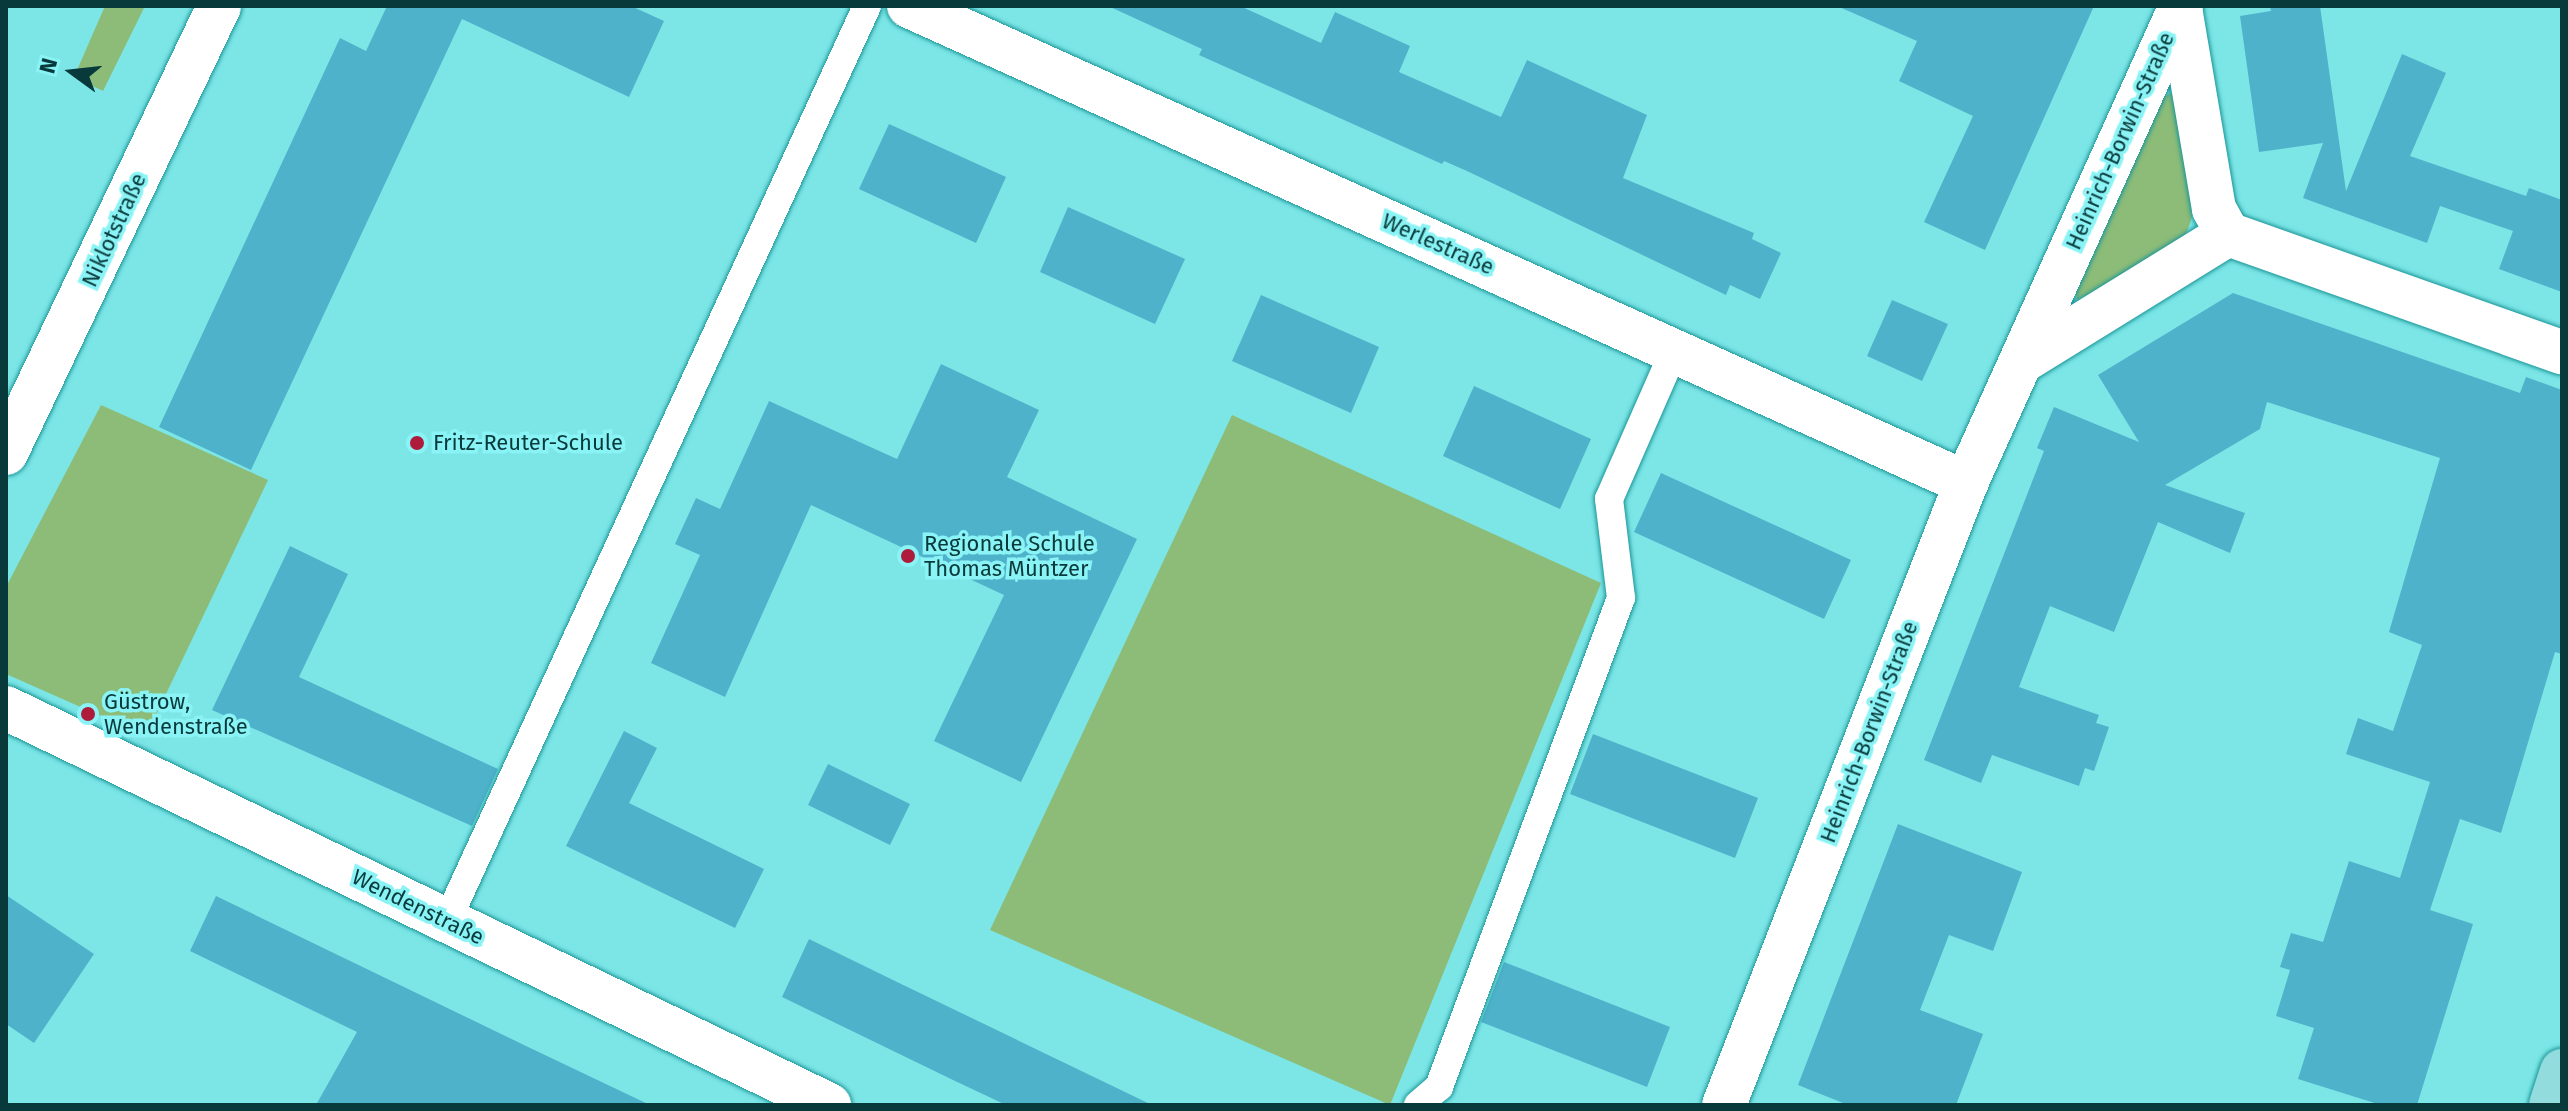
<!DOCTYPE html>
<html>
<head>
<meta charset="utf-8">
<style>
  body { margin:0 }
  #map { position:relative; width:2568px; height:1111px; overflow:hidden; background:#7ce6e7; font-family:"Fira Sans",sans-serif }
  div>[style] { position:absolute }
  .green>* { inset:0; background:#8cbc78 }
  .building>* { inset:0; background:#4eb2ca }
  .roads { filter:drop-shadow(0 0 2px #1b9597) drop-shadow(0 0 2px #1b9597) }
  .service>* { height:28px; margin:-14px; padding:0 14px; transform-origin:14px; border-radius:14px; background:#fff }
  .minor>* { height:44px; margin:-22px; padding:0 22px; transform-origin:22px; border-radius:22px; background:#fff }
  .primary>* { height:44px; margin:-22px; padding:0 22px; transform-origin:22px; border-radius:22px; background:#92dcdd }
  .dots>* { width:22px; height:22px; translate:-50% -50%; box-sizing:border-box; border:4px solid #8af3f5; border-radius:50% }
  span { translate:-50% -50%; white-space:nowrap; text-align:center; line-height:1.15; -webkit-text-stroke:7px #8af3f5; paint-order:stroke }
  .street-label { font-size:22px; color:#093a3b }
  .poi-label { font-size:22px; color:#093a3b }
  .left { translate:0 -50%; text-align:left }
  .frame { position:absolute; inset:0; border:8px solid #093a3b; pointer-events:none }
  .north { position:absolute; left:32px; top:32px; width:80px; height:80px; -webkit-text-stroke:6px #8af3f5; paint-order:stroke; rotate:285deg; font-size:22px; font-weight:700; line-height:32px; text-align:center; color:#093a3b }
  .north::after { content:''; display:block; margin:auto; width:28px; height:36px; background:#093a3b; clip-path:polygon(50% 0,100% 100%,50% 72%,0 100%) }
</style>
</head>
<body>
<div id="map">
  <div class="green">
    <i style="clip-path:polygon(105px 6px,145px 6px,103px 91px,74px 77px)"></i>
    <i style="clip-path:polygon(2171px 93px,2177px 97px,2192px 217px,2187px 232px,2176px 245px,2077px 300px,2076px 293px,2164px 97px)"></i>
    <i style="clip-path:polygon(101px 405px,268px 480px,146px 736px,6px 674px,6px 587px)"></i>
    <i style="clip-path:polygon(1232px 415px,1601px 583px,1390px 1105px,990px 930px)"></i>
  </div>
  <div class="building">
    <i style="clip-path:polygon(387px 6px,631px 6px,664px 21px,629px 97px,462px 19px,251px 470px,159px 427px,340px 38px,366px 51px)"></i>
    <i style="clip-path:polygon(1108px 6px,1240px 6px,1321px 43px,1335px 12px,1410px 46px,1399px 72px,1501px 117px,1527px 60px,1647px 115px,1623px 178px,1754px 233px,1752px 239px,1781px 253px,1760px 299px,1730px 285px,1726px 295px,1467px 171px,1444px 161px,1442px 164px,1199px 55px,1202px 49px)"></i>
    <i style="clip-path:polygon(1837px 6px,2094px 6px,1985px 250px,1924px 222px,1973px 116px,1899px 81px,1917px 41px)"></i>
    <i style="clip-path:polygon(2270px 6px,2320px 6px,2346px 191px,2402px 54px,2446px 73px,2410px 156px,2526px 196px,2529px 188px,2562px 200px,2562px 292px,2499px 269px,2513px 231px,2440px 206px,2427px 243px,2303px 198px,2323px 143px,2259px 152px,2240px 16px,2271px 11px)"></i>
    <i style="clip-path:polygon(889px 124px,1006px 177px,976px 243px,859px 189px)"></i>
    <i style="clip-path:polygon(1068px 207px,1185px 259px,1155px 324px,1040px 272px)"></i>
    <i style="clip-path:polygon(2233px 293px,2520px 393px,2526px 377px,2562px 390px,2562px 654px,2555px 652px,2501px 833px,2460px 819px,2430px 910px,2473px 924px,2417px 1105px,2381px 1105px,2298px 1079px,2314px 1028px,2276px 1016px,2290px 970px,2280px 967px,2291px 933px,2323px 942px,2349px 861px,2400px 878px,2430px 782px,2346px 754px,2358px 718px,2393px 731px,2422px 645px,2389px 632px,2440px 458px,2267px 402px,2260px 429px,2165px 485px,2245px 513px,2230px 553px,2158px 522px,2114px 632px,2050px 606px,2019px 687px,2099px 715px,2096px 723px,2109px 727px,2094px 771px,2085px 768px,2079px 786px,1992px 755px,1981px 783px,1924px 760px,2044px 451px,2037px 448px,2054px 407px,2139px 442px,2098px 375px)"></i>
    <i style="clip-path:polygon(1261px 295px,1379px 347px,1351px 413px,1232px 361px)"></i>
    <i style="clip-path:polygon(1892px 300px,1948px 324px,1922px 381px,1867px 356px)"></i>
    <i style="clip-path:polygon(941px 364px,1039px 410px,1007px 477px,1137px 539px,1021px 782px,934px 741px,1004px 595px,811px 505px,725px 697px,651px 663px,700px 555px,675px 544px,696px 498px,720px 509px,769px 401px,897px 459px)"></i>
    <i style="clip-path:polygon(1474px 386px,1591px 439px,1560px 509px,1443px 456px)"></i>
    <i style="clip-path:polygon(1661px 473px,1851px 560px,1824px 619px,1634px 532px)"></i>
    <i style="clip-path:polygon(290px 546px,348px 574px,299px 677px,498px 769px,472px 826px,212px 710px)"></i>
    <i style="clip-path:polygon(624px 731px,657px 748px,629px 803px,764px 869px,735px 928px,566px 846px)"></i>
    <i style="clip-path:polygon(1593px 734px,1758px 798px,1735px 858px,1570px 794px)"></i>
    <i style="clip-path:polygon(828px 764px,910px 804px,890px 845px,808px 805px)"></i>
    <i style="clip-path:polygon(1898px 824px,2022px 872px,1993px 951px,1949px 935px,1920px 1010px,1983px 1034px,1956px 1105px,1848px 1105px,1798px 1085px)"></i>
    <i style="clip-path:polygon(6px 895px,94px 954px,34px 1043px,6px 1024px)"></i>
    <i style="clip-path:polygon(216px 896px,526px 1046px,650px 1105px,316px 1105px,357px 1032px,190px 951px)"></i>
    <i style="clip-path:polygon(809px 939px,895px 981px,1152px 1105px,1006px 1105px,953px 1080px,782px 997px)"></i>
    <i style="clip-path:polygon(1504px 962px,1670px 1027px,1647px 1087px,1481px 1022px)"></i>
  </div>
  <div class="roads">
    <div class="service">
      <i style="left:447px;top:921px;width:1007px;rotate:-65.34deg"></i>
      <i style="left:1418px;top:1105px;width:28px;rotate:-41deg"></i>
      <i style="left:1439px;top:1087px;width:522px;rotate:-69.59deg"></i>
      <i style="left:1621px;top:598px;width:100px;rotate:-96.9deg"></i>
      <i style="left:1609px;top:499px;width:162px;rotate:-66.3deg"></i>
    </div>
    <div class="minor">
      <i style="left:909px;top:6px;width:1160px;rotate:24.29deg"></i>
      <i style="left:2180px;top:8px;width:204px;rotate:80.4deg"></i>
      <i style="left:2214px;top:209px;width:29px;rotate:61deg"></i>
      <i style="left:2228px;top:234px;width:354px;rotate:19.5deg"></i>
      <i style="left:2021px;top:362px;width:243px;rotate:-31.7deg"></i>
      <i style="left:6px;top:453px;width:495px;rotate:-64.5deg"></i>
      <i style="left:6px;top:708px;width:914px;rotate:25.75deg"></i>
      <i style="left:1724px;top:1105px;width:667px;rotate:-68.74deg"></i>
      <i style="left:1966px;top:483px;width:523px;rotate:-65.74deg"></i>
    </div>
    <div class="primary">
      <i style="left:2551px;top:1105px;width:36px;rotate:-72deg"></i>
    </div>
  </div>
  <div class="dots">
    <i style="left:417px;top:443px;background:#af1b3a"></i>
    <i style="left:908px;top:556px;background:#af1b3a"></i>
    <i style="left:88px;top:714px;background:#af1b3a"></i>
  </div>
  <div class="street-label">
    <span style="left:2120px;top:141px;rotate:-66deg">Heinrich-Borwin-Straße</span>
    <span style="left:114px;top:230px;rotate:-65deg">Niklotstraße</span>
    <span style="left:1438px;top:244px;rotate:24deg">Werlestraße</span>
    <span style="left:1869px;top:732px;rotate:-69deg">Heinrich-Borwin-Straße</span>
    <span style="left:418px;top:907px;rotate:26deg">Wendenstraße</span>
  </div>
  <div class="poi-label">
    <span class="left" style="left:433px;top:443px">Fritz-Reuter-Schule</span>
    <span class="left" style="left:924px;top:556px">Regionale Schule<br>Thomas Müntzer</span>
    <span class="left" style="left:104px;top:714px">Güstrow,<br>Wendenstraße</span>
  </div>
  <div class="frame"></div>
  <div class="north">N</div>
</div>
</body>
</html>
